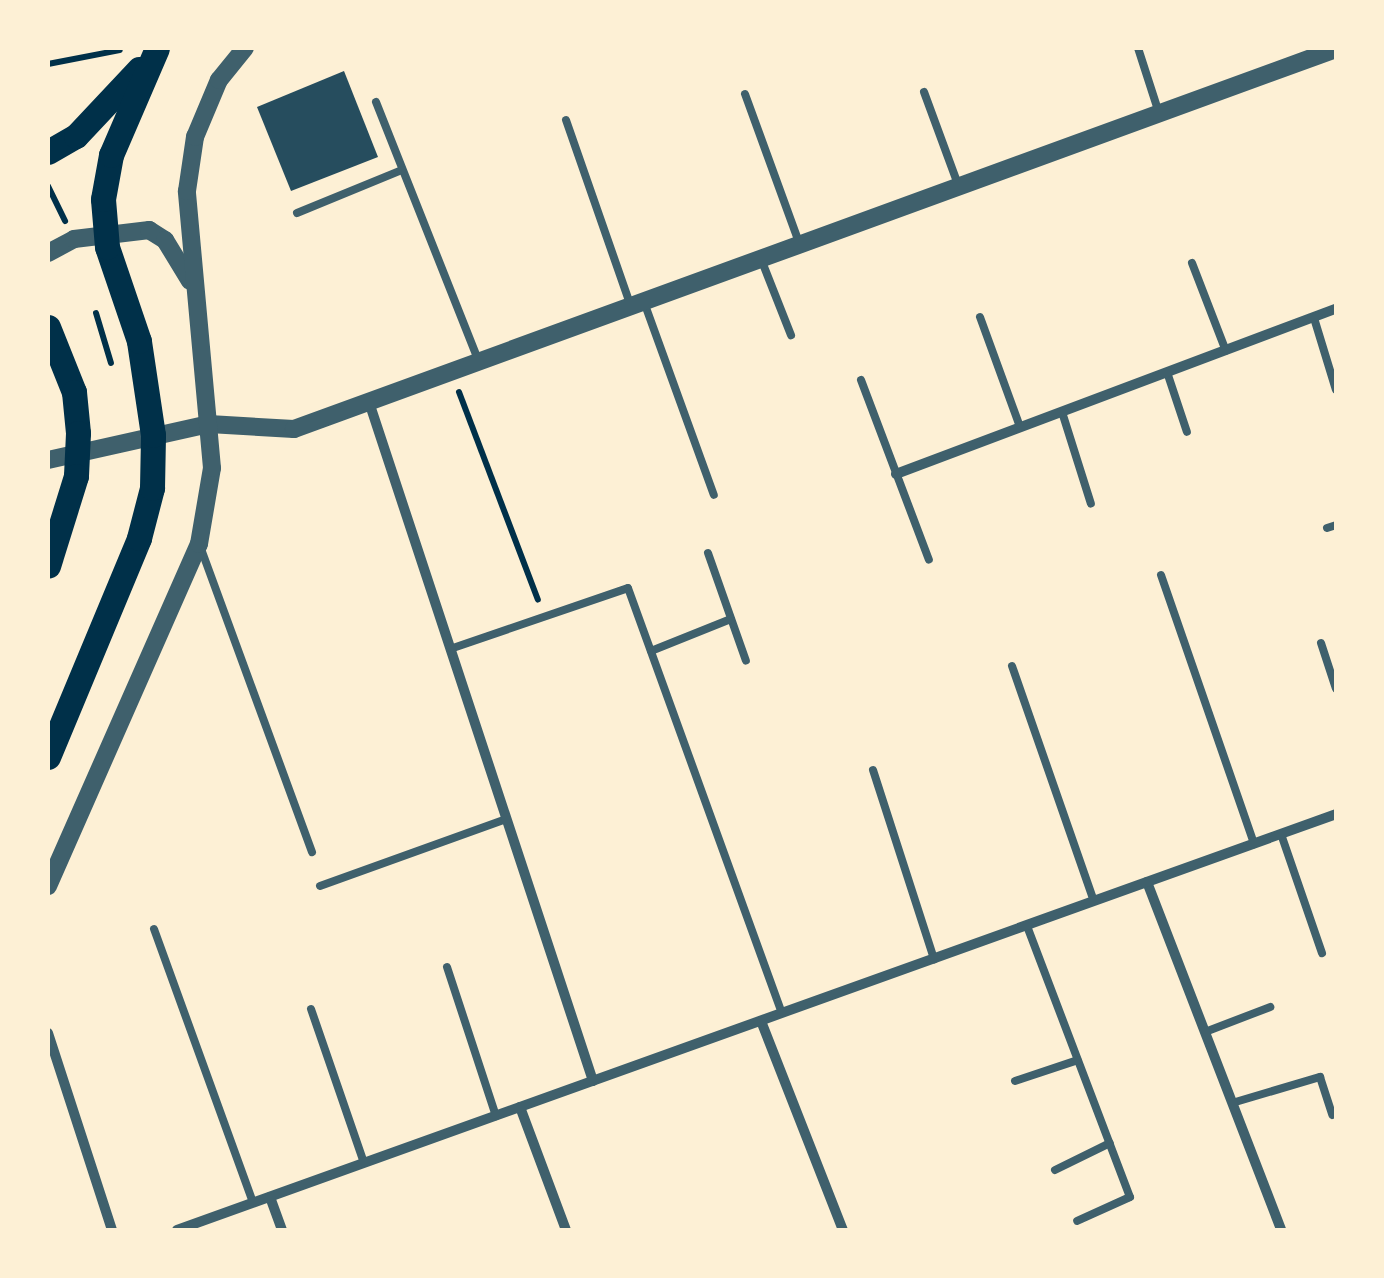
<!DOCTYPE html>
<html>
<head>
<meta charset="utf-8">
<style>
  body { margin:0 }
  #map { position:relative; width:1384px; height:1278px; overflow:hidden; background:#fdf0d5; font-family:Figtree,sans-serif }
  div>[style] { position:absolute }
  .building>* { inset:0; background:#264d5e }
  .path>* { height:6px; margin:-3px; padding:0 3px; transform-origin:3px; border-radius:3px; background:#003049 }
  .service>* { height:8px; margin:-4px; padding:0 4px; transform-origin:4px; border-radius:4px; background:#3f606c }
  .minor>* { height:10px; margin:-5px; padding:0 5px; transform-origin:5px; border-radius:5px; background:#3f606c }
  .tertiary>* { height:18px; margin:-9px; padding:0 9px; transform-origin:9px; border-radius:9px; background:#3f606c }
  .primary>* { height:25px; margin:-12.5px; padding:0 12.5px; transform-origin:12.5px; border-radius:12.5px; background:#003049 }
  span { translate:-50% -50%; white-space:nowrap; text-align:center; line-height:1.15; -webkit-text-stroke:10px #fdf0d5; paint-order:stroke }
  .frame { position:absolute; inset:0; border:50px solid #fdf0d5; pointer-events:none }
</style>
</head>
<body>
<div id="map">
  <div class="building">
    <i style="clip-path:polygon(344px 71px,378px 157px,291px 191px,257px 107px)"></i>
  </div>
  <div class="path">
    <i style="left:48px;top:64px;width:73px;rotate:-11deg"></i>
    <i style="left:48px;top:186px;width:39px;rotate:64deg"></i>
    <i style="left:96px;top:313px;width:52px;rotate:73.3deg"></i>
    <i style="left:459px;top:392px;width:222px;rotate:69.2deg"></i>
  </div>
  <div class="service">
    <i style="left:1138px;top:48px;width:68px;rotate:72.1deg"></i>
    <i style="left:924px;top:92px;width:101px;rotate:69.8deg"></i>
    <i style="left:745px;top:94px;width:161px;rotate:70deg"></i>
    <i style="left:376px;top:102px;width:280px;rotate:68.4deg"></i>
    <i style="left:566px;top:120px;width:198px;rotate:70.8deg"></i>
    <i style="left:297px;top:213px;width:113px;rotate:-22.3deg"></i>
    <i style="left:761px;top:259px;width:82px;rotate:68.5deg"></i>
    <i style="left:1192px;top:263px;width:94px;rotate:68.9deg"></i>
    <i style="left:644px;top:302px;width:205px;rotate:70.1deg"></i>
    <i style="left:980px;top:317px;width:117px;rotate:70deg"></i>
    <i style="left:1314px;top:318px;width:75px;rotate:73deg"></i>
    <i style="left:1167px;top:372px;width:63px;rotate:71.6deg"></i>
    <i style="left:861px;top:380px;width:192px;rotate:69.3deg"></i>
    <i style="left:1062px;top:412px;width:96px;rotate:72.5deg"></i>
    <i style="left:1327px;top:528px;width:9px;rotate:-18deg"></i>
    <i style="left:200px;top:546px;width:326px;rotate:69.9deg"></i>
    <i style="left:708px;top:553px;width:114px;rotate:70.6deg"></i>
    <i style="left:1161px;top:575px;width:285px;rotate:70.9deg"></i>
    <i style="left:1321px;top:643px;width:48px;rotate:71.9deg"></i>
    <i style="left:450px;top:649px;width:188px;rotate:-18.9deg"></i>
    <i style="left:628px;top:588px;width:452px;rotate:70.1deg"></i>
    <i style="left:651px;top:651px;width:86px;rotate:-21.8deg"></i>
    <i style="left:1012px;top:666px;width:249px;rotate:70.8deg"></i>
    <i style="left:873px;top:770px;width:199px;rotate:72.1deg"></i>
    <i style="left:1281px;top:834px;width:126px;rotate:71deg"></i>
    <i style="left:320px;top:886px;width:198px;rotate:-19.8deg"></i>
    <i style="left:1027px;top:926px;width:290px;rotate:69.2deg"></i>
    <i style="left:1130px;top:1197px;width:58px;rotate:155.6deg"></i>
    <i style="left:154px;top:929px;width:291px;rotate:70.1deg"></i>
    <i style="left:447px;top:967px;width:157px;rotate:71.8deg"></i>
    <i style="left:311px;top:1009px;width:163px;rotate:71deg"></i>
    <i style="left:1205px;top:1032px;width:70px;rotate:-21deg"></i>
    <i style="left:1015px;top:1081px;width:66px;rotate:-18.4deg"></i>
    <i style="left:1232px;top:1103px;width:92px;rotate:-16.5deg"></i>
    <i style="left:1320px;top:1077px;width:40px;rotate:72deg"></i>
    <i style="left:1055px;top:1170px;width:61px;rotate:-26.1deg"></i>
  </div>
  <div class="minor">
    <i style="left:369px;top:402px;width:715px;rotate:71.74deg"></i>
    <i style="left:896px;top:474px;width:470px;rotate:-20.6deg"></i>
    <i style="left:1147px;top:882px;width:373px;rotate:68.9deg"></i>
    <i style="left:761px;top:1021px;width:225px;rotate:68.6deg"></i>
    <i style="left:48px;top:1033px;width:207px;rotate:72deg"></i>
    <i style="left:520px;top:1107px;width:131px;rotate:69.5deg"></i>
    <i style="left:270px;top:1197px;width:35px;rotate:70deg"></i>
    <i style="left:177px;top:1230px;width:1231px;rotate:-19.74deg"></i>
  </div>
  <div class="tertiary">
    <i style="left:48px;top:253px;width:30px;rotate:-28deg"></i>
    <i style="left:74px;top:239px;width:76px;rotate:-6.8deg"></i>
    <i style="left:149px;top:230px;width:19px;rotate:32deg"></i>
    <i style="left:165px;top:240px;width:48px;rotate:58.6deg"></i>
    <i style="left:48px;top:460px;width:165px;rotate:-12.6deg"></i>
    <i style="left:209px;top:424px;width:85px;rotate:3.4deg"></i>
    <i style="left:294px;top:429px;width:1109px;rotate:-20.04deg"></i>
    <i style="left:48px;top:886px;width:374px;rotate:-66.2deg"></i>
    <i style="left:199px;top:544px;width:77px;rotate:-80.3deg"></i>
    <i style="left:212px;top:468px;width:278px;rotate:-95.2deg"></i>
    <i style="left:187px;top:191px;width:55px;rotate:-81.6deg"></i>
    <i style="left:195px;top:137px;width:62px;rotate:-67.2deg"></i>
    <i style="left:219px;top:80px;width:41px;rotate:-50.9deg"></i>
  </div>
  <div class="primary">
    <i style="left:48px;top:152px;width:32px;rotate:-30deg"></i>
    <i style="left:76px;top:136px;width:92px;rotate:-46.8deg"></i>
    <i style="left:48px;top:327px;width:70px;rotate:68.2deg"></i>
    <i style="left:74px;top:392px;width:41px;rotate:84.4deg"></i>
    <i style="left:78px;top:433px;width:43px;rotate:92.7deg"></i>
    <i style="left:76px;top:476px;width:94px;rotate:107.3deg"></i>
    <i style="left:48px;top:757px;width:237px;rotate:-67.4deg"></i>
    <i style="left:139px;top:538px;width:52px;rotate:-75.4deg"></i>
    <i style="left:152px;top:488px;width:53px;rotate:-88.9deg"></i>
    <i style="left:153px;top:435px;width:95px;rotate:-98.5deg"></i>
    <i style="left:139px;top:341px;width:99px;rotate:-108.8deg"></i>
    <i style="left:107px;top:247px;width:48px;rotate:-94.8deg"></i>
    <i style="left:103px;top:199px;width:45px;rotate:-79.7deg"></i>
    <i style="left:111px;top:155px;width:116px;rotate:-66.7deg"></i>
  </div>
  <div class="frame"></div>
</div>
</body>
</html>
